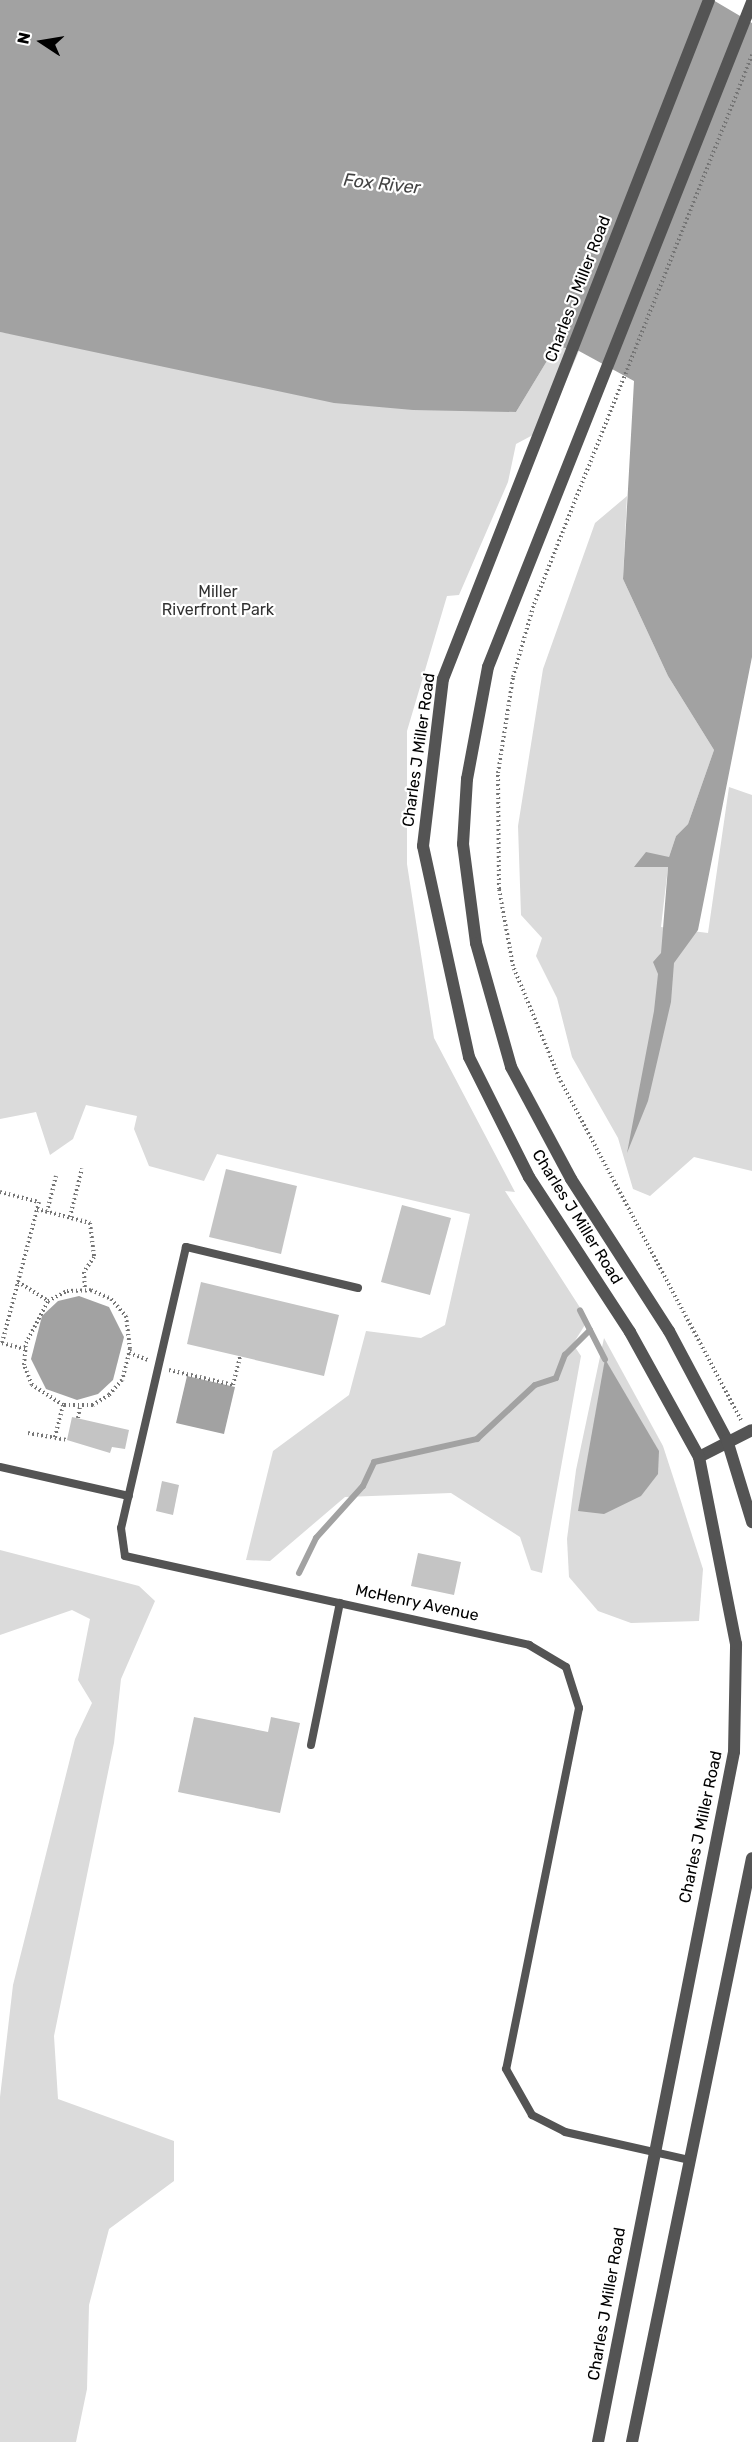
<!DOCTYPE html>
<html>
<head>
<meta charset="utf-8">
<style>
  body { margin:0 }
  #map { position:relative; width:752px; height:2442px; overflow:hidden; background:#fff; font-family:Rubik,sans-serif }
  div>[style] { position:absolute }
  .green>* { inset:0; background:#dbdbdb }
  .water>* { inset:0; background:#a2a2a2 }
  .stream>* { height:6px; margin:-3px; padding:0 3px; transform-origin:3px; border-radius:3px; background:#a2a2a2 }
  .building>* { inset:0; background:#c4c4c4 }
  .path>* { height:4px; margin-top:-2px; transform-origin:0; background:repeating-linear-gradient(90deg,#767676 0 1.5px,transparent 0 4.5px) }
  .service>* { height:8px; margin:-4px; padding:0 4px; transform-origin:4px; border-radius:4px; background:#545454 }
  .minor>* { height:12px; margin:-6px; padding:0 6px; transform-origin:6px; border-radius:6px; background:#545454 }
  .tertiary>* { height:12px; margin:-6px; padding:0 6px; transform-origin:6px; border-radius:6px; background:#545454 }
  span { translate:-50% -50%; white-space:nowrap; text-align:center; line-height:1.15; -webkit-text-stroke:4.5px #fff; paint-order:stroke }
  .street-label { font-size:16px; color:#000 }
  .park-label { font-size:16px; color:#323232 }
  .water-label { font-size:18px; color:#434343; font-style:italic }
  .north { position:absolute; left:12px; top:12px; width:60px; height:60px; -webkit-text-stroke:4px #fff; paint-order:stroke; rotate:282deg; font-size:16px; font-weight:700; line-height:24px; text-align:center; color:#000 }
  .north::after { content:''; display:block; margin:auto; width:21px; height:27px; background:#000; clip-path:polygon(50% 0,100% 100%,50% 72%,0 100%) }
</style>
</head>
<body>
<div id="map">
  <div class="green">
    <i style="clip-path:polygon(0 332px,516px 412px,556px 346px,579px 351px,546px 428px,516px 444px,508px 482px,459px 595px,447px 596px,407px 731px,407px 864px,434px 1038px,515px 1192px,505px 1191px,588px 1320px,573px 1344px,581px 1356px,542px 1573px,531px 1570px,520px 1537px,451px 1493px,345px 1497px,270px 1561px,246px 1560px,273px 1451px,349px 1395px,366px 1331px,421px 1338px,445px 1325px,470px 1214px,217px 1154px,204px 1181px,149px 1166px,134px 1129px,137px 1116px,86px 1105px,73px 1139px,50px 1155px,36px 1112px,0 1119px)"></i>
    <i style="clip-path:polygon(627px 496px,623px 579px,668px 676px,714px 750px,688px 824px,676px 836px,669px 857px,650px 863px,668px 867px,661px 927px,708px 933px,729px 787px,752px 795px,752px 1171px,694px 1157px,650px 1196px,633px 1189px,618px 1138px,572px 1057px,557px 998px,536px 956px,542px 938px,521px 915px,518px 826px,543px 669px,595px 523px)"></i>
    <i style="clip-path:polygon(604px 1338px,663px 1446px,703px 1569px,699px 1621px,631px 1623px,598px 1611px,569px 1577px,567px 1539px,576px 1470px)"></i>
    <i style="clip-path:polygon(0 1550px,139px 1586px,155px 1601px,121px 1679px,114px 1743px,54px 2036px,58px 2099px,174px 2141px,174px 2181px,109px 2229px,89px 2305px,87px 2389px,76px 2442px,0 2442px,0 2097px,13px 1985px,75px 1739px,92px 1703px,78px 1680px,90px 1619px,72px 1610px,0 1635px)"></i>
  </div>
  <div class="water">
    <i style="clip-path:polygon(0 0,713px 0,752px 23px,752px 657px,698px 930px,674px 963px,671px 1002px,648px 1101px,627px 1153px,654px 1011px,658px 974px,653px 962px,661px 953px,668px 867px,634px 867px,646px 852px,669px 857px,676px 836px,688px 824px,714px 750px,668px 676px,623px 579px,634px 381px,579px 351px,556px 346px,516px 412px,413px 410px,334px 403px,0 332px)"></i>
    <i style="clip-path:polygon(79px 1296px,109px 1307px,124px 1337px,113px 1380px,98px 1394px,77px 1400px,46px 1389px,31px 1359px,42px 1316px,58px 1301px)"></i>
    <i style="clip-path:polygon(605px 1359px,659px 1451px,658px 1474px,641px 1496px,604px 1514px,578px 1511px)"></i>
    <i style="clip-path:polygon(187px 1376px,235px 1387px,224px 1434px,176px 1423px)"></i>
  </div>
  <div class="stream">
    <i style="left:590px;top:1330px;width:33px;rotate:63deg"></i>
    <i style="left:299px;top:1573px;width:39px;rotate:-64deg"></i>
    <i style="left:316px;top:1538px;width:70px;rotate:-47.9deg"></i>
    <i style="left:363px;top:1486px;width:26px;rotate:-65deg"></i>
    <i style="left:374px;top:1462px;width:106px;rotate:-12.6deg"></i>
    <i style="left:477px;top:1439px;width:79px;rotate:-43deg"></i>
    <i style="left:535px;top:1385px;width:22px;rotate:-18deg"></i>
    <i style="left:556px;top:1378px;width:25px;rotate:-69deg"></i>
    <i style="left:565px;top:1355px;width:35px;rotate:-45deg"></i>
    <i style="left:590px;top:1330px;width:22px;rotate:-117deg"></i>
  </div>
  <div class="building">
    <i style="clip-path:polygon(226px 1169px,297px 1186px,281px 1254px,209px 1237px)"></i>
    <i style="clip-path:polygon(402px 1205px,451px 1218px,430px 1295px,381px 1282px)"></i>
    <i style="clip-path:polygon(201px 1282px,339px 1315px,324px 1376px,187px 1344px)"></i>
    <i style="clip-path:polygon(72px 1417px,129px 1430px,125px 1449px,112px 1447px,110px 1453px,67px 1440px)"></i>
    <i style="clip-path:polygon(162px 1481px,179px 1485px,173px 1515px,156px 1511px)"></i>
    <i style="clip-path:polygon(418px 1553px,461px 1562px,454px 1595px,411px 1586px)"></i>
    <i style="clip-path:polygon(194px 1717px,268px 1732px,271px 1717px,300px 1723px,280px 1813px,178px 1792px)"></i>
  </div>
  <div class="path">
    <i style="left:0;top:1192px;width:40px;rotate:14.4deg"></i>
    <i style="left:39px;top:1202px;width:146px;rotate:104.7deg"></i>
    <i style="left:37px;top:1209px;width:55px;rotate:14.8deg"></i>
    <i style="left:90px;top:1223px;width:34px;rotate:83deg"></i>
    <i style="left:94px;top:1257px;width:18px;rotate:124deg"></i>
    <i style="left:84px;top:1272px;width:18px;rotate:87deg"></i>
    <i style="left:47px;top:1212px;width:37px;rotate:-76deg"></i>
    <i style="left:70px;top:1217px;width:50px;rotate:-76.2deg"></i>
    <i style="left:18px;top:1282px;width:36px;rotate:32deg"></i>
    <i style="left:91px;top:1290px;width:22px;rotate:24deg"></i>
    <i style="left:111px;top:1299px;width:23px;rotate:49deg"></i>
    <i style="left:126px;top:1316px;width:33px;rotate:83deg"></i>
    <i style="left:130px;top:1349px;width:32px;rotate:104deg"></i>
    <i style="left:122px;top:1380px;width:20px;rotate:131deg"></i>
    <i style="left:109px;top:1395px;width:19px;rotate:148deg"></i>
    <i style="left:93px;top:1405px;width:30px;rotate:180deg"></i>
    <i style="left:63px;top:1405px;width:37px;rotate:-147deg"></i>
    <i style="left:32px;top:1385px;width:22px;rotate:-112deg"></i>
    <i style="left:24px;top:1365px;width:22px;rotate:-85deg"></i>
    <i style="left:26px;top:1343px;width:47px;rotate:-62.4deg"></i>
    <i style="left:48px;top:1301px;width:21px;rotate:-28deg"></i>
    <i style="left:67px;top:1291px;width:24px;rotate:-2deg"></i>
    <i style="left:2px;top:1343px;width:24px;rotate:15deg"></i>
    <i style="left:129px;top:1353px;width:20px;rotate:20deg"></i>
    <i style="left:169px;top:1370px;width:66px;rotate:13.2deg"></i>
    <i style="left:233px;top:1385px;width:30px;rotate:-76deg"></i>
    <i style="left:63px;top:1405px;width:34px;rotate:104deg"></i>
    <i style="left:55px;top:1438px;width:12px;rotate:9deg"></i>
    <i style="left:78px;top:1418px;width:11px;rotate:-80deg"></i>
    <i style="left:741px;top:1420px;width:383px;rotate:-118deg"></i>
    <i style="left:561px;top:1082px;width:126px;rotate:-112.5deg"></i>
    <i style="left:513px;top:966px;width:78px;rotate:-100.3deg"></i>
    <i style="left:499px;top:889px;width:116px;rotate:-90.5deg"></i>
    <i style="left:498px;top:773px;width:97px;rotate:-81.1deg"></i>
    <i style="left:513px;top:677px;width:76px;rotate:-74deg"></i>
    <i style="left:534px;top:604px;width:591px;rotate:-68.34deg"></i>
    <i style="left:28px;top:1433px;width:27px;rotate:10deg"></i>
  </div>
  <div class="service">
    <i style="left:358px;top:1288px;width:177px;rotate:-166.6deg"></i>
    <i style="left:186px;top:1247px;width:288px;rotate:103deg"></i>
    <i style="left:121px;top:1528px;width:28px;rotate:82deg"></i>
    <i style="left:125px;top:1556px;width:414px;rotate:12.4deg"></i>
    <i style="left:529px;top:1645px;width:43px;rotate:30.7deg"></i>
    <i style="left:566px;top:1667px;width:43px;rotate:72.4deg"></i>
    <i style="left:579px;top:1708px;width:368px;rotate:101.4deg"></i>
    <i style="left:506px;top:2069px;width:53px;rotate:60.5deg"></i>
    <i style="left:532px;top:2115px;width:37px;rotate:27deg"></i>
    <i style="left:565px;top:2132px;width:127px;rotate:12.7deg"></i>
    <i style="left:0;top:1467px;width:132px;rotate:12.7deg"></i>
    <i style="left:311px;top:1745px;width:145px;rotate:-78.5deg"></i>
  </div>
  <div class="minor">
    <i style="left:699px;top:1457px;width:59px;rotate:-27deg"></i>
  </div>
  <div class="tertiary">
    <i style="left:752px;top:2px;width:715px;rotate:111.65deg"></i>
    <i style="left:488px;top:667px;width:114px;rotate:100.6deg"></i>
    <i style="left:467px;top:779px;width:65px;rotate:93.5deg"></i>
    <i style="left:463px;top:844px;width:100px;rotate:82.5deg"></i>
    <i style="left:476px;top:943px;width:129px;rotate:74.2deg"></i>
    <i style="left:511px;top:1067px;width:127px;rotate:61.8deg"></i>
    <i style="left:571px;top:1179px;width:181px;rotate:57.2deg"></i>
    <i style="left:669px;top:1331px;width:123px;rotate:62deg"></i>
    <i style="left:727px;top:1440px;width:86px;rotate:73deg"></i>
    <i style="left:598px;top:2442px;width:703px;rotate:-78.85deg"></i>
    <i style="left:734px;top:1752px;width:108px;rotate:-88.9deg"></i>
    <i style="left:736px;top:1644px;width:191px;rotate:-101.2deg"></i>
    <i style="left:699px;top:1457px;width:143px;rotate:-118.9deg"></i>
    <i style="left:630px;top:1332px;width:185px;rotate:-123.1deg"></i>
    <i style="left:529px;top:1177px;width:134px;rotate:-116.6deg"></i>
    <i style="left:469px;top:1057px;width:216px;rotate:-102.3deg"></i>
    <i style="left:423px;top:846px;width:168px;rotate:-83.2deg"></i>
    <i style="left:443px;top:679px;width:729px;rotate:-68.61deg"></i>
    <i style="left:632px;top:2442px;width:596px;rotate:-78.39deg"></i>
  </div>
  <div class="street-label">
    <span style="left:578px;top:289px;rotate:-69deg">Charles J Miller Road</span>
    <span style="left:419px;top:750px;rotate:-82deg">Charles J Miller Road</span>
    <span style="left:577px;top:1217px;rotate:58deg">Charles J Miller Road</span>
    <span style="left:417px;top:1603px;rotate:12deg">McHenry Avenue</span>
    <span style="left:701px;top:1827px;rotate:-78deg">Charles J Miller Road</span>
    <span style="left:607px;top:2304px;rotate:-80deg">Charles J Miller Road</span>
  </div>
  <div class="park-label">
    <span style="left:218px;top:601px">Miller<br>Riverfront Park</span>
  </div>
  <div class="water-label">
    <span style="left:382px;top:184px;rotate:6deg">Fox River</span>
  </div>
  <div class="north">N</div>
</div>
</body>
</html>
